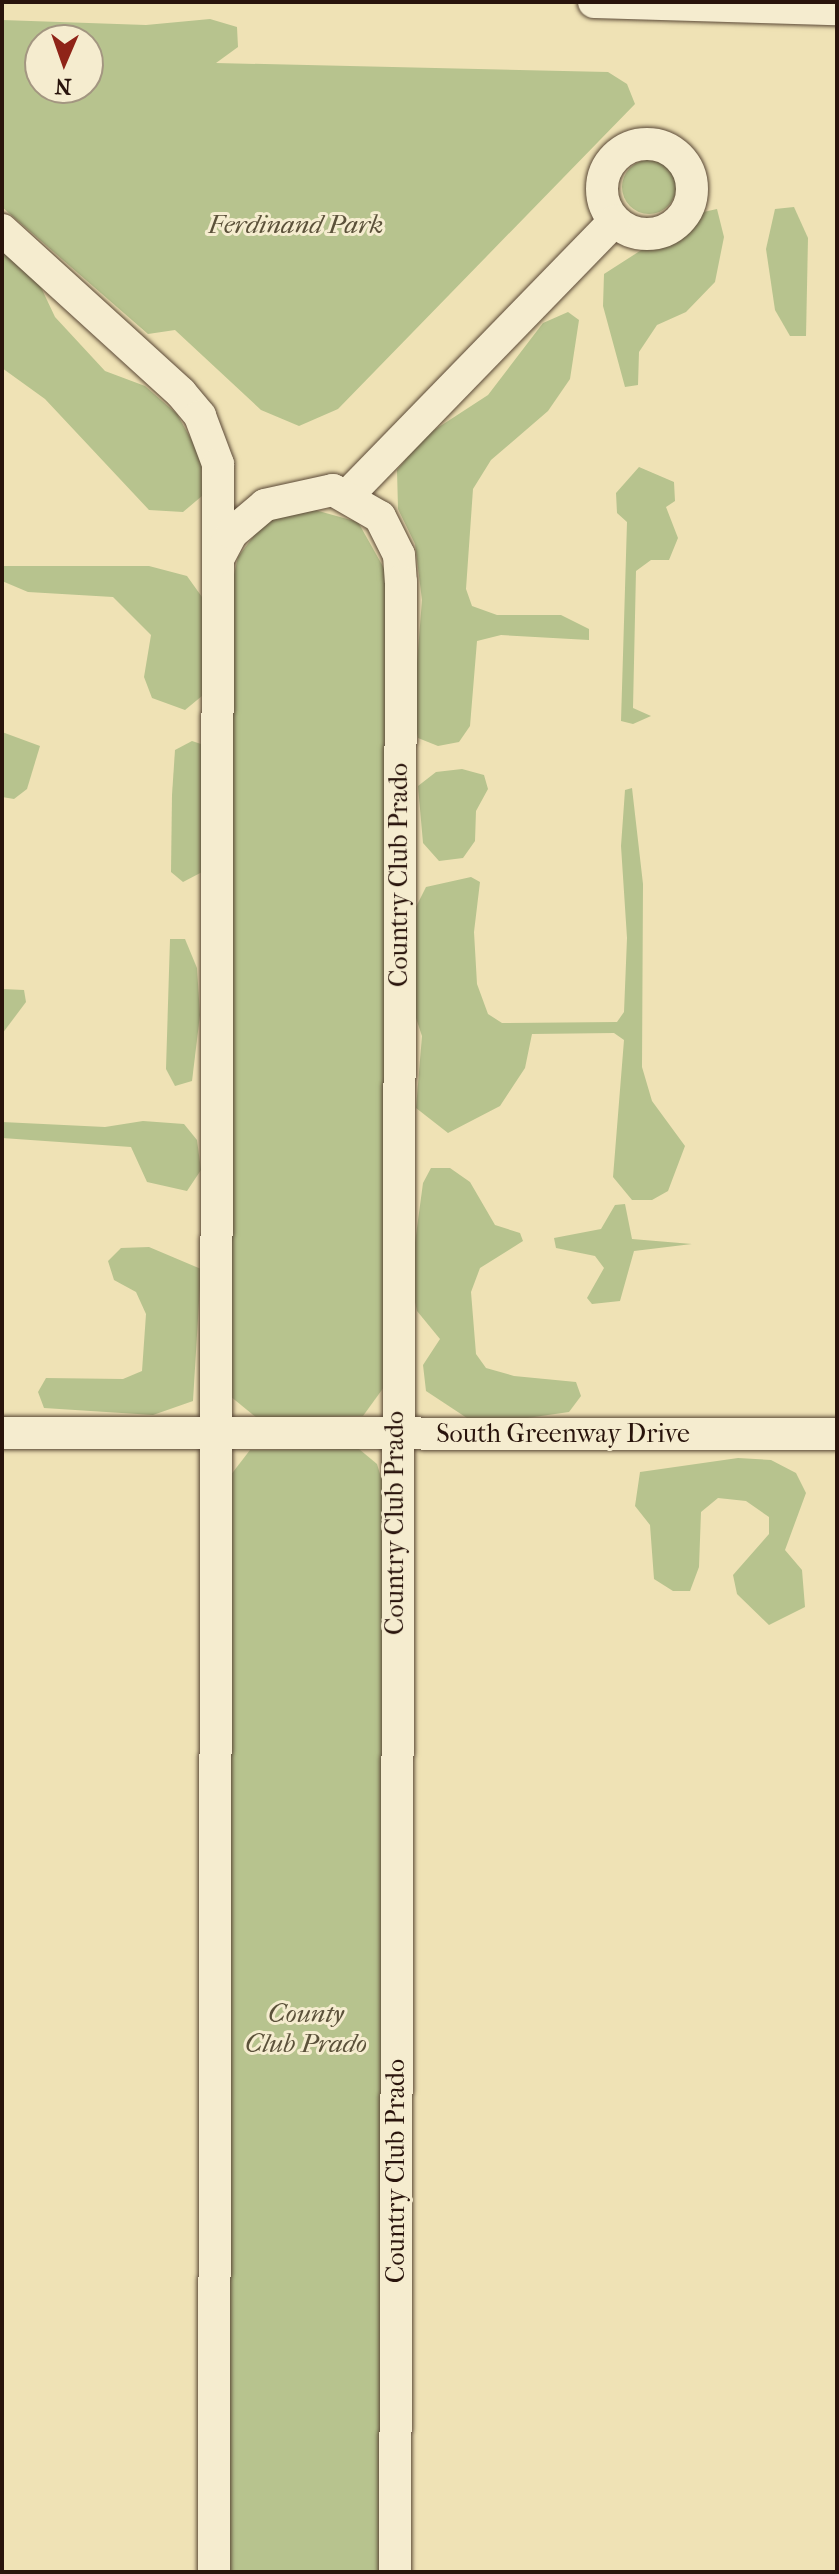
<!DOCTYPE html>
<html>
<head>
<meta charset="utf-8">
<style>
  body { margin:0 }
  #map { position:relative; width:839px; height:2574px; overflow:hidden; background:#efe2b5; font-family:"IM FELL French Canon",serif }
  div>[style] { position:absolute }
  .green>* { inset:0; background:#b7c38e }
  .round { border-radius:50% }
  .roads { filter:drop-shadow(0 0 2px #5a4836) drop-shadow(0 0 2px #5a4836) }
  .minor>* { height:32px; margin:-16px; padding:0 16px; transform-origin:16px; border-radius:16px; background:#f5eccf }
  .minor>.ring { margin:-16px; padding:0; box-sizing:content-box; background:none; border:32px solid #f5eccf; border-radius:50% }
  span { translate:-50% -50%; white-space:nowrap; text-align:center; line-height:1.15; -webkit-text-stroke:6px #f5eccf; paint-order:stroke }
  .park-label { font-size:26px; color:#5b513a; font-style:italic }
  .street-label { font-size:26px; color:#29140c }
  .frame { position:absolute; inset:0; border:4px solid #29140c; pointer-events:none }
  .north { position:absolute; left:24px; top:24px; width:80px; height:80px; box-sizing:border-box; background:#f5eccf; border:2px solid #a39681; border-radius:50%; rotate:182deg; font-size:22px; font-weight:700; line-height:32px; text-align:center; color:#29140c }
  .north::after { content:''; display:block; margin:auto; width:28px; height:36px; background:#8f2418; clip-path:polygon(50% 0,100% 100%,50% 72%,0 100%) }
</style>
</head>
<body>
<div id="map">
  <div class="green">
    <i style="clip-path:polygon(evenodd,210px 19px,237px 27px,238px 47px,216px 63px,608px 72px,627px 84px,635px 104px,338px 409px,299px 426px,261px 410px,175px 330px,148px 334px,2px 207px,2px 20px,146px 25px,210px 19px,40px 40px,88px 40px,88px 88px,40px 88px,40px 40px)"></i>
    <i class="round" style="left:622px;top:160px;width:54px;height:54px"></i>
    <i style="clip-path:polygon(794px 207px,808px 238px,806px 336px,790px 336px,775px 310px,766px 249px,775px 209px)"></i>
    <i style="clip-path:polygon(717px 209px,724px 237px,715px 282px,686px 312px,657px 325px,639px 352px,638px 385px,625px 387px,603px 306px,604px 274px,699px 213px)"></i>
    <i style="clip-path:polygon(2px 252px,38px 281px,55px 317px,105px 371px,145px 386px,177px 414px,201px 457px,202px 496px,183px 512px,149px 510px,45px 399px,2px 368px)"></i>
    <i style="clip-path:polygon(568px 312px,579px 320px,570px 379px,548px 411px,491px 460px,473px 489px,466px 589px,472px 606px,497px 615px,561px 615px,589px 629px,589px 640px,501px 635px,477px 641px,470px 726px,459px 742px,438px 746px,418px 738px,413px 714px,422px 600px,415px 544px,398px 509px,397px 470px,425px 436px,488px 395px,543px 323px)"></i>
    <i style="clip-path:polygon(639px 467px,674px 482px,675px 501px,666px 507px,678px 538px,669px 560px,651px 560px,636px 571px,633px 708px,651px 716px,633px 724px,621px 721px,627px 522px,617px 513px,616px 493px)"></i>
    <i style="clip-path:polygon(315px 510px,358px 522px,385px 570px,384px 1387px,363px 1416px,257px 1418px,230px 1396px,233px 579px,238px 557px,262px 525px,287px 512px)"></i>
    <i style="clip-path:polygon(2px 566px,149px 566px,187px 576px,202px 597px,202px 696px,185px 710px,152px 698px,144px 677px,151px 635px,113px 597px,28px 592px,2px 581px)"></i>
    <i style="clip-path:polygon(2px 732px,40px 746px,27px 789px,14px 799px,2px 797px)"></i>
    <i style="clip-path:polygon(192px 741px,207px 746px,206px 870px,183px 882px,171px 872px,172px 795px,175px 750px)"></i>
    <i style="clip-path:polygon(462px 769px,484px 775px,488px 789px,476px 811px,475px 841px,463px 858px,439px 861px,423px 843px,418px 786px,436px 772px)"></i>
    <i style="clip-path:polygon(632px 788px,643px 884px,642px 1067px,652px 1101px,685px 1146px,668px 1191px,652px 1200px,632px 1200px,613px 1177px,624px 1040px,614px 1033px,532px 1034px,525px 1068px,500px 1106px,448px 1133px,416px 1108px,422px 1036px,410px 1000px,416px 907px,426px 887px,471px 877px,480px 882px,474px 932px,477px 984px,488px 1014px,502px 1023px,617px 1022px,624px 1012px,627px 938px,621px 846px,625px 790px)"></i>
    <i style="clip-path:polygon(170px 939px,185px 939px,197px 968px,200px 1015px,192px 1081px,175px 1086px,166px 1069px)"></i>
    <i style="clip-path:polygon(2px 989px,24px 990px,26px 1002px,2px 1034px)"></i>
    <i style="clip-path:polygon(143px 1121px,184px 1124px,197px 1140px,201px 1170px,187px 1191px,147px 1182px,131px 1147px,2px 1138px,2px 1122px,105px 1127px)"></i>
    <i style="clip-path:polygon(431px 1168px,450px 1168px,470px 1182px,495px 1225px,520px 1233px,523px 1241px,480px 1268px,471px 1292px,476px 1354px,486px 1368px,514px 1376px,576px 1382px,581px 1396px,569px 1412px,493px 1423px,470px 1420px,426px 1391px,423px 1365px,440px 1339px,417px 1311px,410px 1280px,423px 1183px)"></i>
    <i style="clip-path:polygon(625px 1204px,632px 1239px,692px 1244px,634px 1251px,620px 1301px,592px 1304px,587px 1298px,604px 1268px,595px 1256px,556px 1248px,554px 1238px,601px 1229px,615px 1205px)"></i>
    <i style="clip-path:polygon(149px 1247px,201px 1269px,193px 1401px,153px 1415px,44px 1408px,38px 1392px,46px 1378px,123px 1379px,142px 1371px,146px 1314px,136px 1292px,114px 1280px,108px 1261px,121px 1248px)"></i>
    <i style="clip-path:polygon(359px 1449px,377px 1464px,384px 1487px,384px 2572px,228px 2572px,230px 1476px,250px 1450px)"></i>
    <i style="clip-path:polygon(738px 1458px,771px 1460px,796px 1473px,806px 1493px,785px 1550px,802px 1570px,805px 1607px,769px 1625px,737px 1594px,733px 1575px,769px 1534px,769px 1517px,746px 1501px,718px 1498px,701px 1512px,699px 1567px,690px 1591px,673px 1591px,654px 1579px,650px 1525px,635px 1506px,640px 1472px)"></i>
  </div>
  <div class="roads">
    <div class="minor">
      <i style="left:594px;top:2px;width:243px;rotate:1.7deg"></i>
      <i class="ring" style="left:602px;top:144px;width:58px;height:58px"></i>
      <i style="left:2px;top:230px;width:242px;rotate:42.3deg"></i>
      <i style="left:181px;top:393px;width:30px;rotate:50deg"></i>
      <i style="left:200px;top:416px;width:51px;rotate:69.4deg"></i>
      <i style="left:218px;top:464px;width:2108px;rotate:90.11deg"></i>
      <i style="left:348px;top:495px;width:382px;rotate:-45.8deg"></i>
      <i style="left:218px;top:559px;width:30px;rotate:-62deg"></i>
      <i style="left:232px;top:533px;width:43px;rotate:-40.3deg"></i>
      <i style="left:265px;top:505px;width:70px;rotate:-12.4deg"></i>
      <i style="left:333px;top:490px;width:54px;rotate:29.9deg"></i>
      <i style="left:380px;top:517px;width:42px;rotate:63.4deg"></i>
      <i style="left:399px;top:555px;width:27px;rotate:86deg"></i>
      <i style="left:401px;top:582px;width:1990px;rotate:90.17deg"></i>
      <i style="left:2px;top:1433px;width:835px;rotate:0.07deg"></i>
    </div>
  </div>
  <div class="park-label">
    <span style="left:296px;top:225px">Ferdinand Park</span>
    <span style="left:306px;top:2029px">County<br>Club Prado</span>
  </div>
  <div class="street-label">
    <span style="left:399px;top:875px;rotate:-90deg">Country Club Prado</span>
    <span style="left:563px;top:1434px">South Greenway Drive</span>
    <span style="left:395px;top:1523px;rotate:-90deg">Country Club Prado</span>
    <span style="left:396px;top:2171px;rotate:-90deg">Country Club Prado</span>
  </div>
  <div class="frame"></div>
  <div class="north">N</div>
</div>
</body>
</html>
